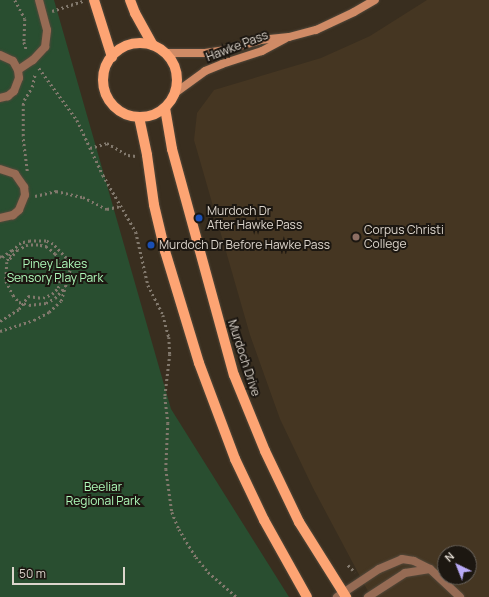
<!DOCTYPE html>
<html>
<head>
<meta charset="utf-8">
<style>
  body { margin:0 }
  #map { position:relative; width:489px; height:597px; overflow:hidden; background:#392e1f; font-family:Manrope,sans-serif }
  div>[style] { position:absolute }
  .built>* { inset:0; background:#453622 }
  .green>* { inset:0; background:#294e30 }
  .path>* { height:2.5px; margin-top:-1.25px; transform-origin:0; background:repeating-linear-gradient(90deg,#82796d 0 2px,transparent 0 5px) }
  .roads { filter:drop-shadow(0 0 1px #53493b) drop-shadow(0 0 1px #53493b) }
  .lane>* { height:8px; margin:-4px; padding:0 4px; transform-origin:4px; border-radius:4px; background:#966b54 }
  .secondary>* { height:8px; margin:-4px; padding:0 4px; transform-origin:4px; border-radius:4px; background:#d08b66 }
  .primary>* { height:10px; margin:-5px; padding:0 5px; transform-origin:5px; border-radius:5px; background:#fda473 }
  .primary>.ring { margin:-5px; padding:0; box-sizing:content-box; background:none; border:10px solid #fda473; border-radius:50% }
  .path-bridge>* { height:2.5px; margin-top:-1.25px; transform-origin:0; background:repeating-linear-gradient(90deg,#82796d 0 2px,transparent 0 5px) }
  .dots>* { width:11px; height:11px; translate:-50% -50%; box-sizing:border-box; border:2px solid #1c1711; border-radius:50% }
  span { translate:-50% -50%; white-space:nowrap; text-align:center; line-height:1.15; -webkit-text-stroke:4px #1c1711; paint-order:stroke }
  .street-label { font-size:12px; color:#dcd5cc }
  .poi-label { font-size:12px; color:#dcd5cc }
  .left { translate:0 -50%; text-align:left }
  .park-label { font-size:12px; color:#aefab9 }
  .north { position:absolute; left:437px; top:545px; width:40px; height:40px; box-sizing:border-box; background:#1c1711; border:1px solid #69635c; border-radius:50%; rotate:317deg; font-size:11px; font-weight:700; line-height:16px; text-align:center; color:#dcd5cc }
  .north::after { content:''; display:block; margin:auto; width:14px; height:18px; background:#b9aaf7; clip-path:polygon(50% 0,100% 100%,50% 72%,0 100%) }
  .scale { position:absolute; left:12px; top:567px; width:113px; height:18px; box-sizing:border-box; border:2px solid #dcd5cc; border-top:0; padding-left:5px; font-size:12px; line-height:14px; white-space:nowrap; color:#dcd5cc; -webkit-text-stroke:3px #1c1711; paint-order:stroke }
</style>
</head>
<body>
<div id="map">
  <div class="built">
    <i style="clip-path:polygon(evenodd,427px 0,489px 0,489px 597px,371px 597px,313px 488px,280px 419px,250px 335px,194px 140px,197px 113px,214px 90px,321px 58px,370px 36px,427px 0,445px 553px,469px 553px,469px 577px,445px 577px,445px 553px)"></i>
  </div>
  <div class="green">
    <i style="clip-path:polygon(0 0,54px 0,171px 409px,289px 597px,0 597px)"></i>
  </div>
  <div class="path">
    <i style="left:15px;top:0;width:21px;rotate:62deg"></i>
    <i style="left:25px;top:19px;width:23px;rotate:92deg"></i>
    <i style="left:24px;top:42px;width:9px;rotate:72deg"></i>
    <i style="left:52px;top:11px;width:33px;rotate:-18deg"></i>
    <i style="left:39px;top:68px;width:64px;rotate:53.8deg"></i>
    <i style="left:77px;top:120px;width:61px;rotate:64.7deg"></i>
    <i style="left:103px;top:175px;width:66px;rotate:59.9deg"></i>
    <i style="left:136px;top:232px;width:54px;rotate:77.2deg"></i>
    <i style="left:148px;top:285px;width:34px;rotate:63deg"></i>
    <i style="left:163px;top:315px;width:23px;rotate:75deg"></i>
    <i style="left:169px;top:337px;width:17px;rotate:87deg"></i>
    <i style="left:170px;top:354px;width:43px;rotate:96.6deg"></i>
    <i style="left:165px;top:397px;width:26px;rotate:83deg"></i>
    <i style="left:168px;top:423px;width:46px;rotate:92.5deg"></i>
    <i style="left:166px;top:469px;width:43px;rotate:82.1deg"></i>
    <i style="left:172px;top:512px;width:18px;rotate:68deg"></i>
    <i style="left:179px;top:529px;width:33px;rotate:59deg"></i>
    <i style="left:196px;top:557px;width:19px;rotate:51deg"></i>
    <i style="left:208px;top:572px;width:38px;rotate:41deg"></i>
    <i style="left:90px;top:148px;width:18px;rotate:-16deg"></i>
    <i style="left:107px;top:143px;width:24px;rotate:30deg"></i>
    <i style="left:128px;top:155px;width:8px;rotate:7deg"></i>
    <i style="left:27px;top:171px;width:35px;rotate:-97deg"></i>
    <i style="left:23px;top:136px;width:31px;rotate:-90deg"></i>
    <i style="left:23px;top:105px;width:5px;rotate:-79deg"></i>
    <i style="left:24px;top:100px;width:15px;rotate:-58deg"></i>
    <i style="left:32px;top:87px;width:13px;rotate:-77deg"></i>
    <i style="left:35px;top:196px;width:22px;rotate:-13deg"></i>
    <i style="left:56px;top:191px;width:28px;rotate:13deg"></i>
    <i style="left:83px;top:197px;width:27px;rotate:27deg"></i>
    <i style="left:107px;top:209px;width:14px;rotate:-12deg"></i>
    <i style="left:0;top:256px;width:2px;rotate:27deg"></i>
    <i style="left:2px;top:257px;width:12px;rotate:-35deg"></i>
    <i style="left:29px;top:305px;width:17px;rotate:-7deg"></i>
    <i style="left:46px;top:303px;width:10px;rotate:-29deg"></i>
    <i style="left:55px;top:298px;width:15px;rotate:-48deg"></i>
    <i style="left:0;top:321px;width:22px;rotate:-32deg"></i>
    <i style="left:19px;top:309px;width:16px;rotate:-55deg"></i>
    <i style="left:28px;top:296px;width:15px;rotate:8deg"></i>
    <i style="left:43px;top:298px;width:10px;rotate:-24deg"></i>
    <i style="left:52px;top:294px;width:8px;rotate:-45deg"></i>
    <i style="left:58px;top:288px;width:16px;rotate:-72deg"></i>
    <i style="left:63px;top:273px;width:9px;rotate:-103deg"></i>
    <i style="left:61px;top:264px;width:12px;rotate:-121deg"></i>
    <i style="left:55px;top:254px;width:11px;rotate:-139deg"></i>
    <i style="left:47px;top:247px;width:9px;rotate:-167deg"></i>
    <i style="left:38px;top:245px;width:10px;rotate:180deg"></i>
    <i style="left:28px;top:245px;width:11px;rotate:153deg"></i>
    <i style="left:18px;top:250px;width:13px;rotate:132deg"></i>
    <i style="left:0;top:331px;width:36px;rotate:-18deg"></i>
    <i style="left:34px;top:320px;width:17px;rotate:-28deg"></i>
    <i style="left:49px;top:312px;width:16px;rotate:-43deg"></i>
    <i style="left:61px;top:301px;width:32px;rotate:-74deg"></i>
    <i style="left:70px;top:270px;width:13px;rotate:-108deg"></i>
    <i style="left:66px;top:258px;width:19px;rotate:-133deg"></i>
    <i style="left:53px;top:244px;width:8px;rotate:-157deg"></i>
    <i style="left:46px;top:241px;width:16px;rotate:180deg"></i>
    <i style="left:30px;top:241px;width:9px;rotate:167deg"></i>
    <i style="left:21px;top:243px;width:11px;rotate:139deg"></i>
    <i style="left:13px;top:250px;width:13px;rotate:117deg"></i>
    <i style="left:7px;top:262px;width:19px;rotate:93deg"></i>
    <i style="left:6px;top:281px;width:16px;rotate:63deg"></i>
    <i style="left:13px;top:295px;width:9px;rotate:49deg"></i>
    <i style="left:348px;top:565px;width:10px;rotate:45deg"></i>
  </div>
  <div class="roads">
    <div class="lane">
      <i style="left:0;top:55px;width:14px;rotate:25deg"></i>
      <i style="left:13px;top:61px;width:10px;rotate:61deg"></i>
      <i style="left:18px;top:70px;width:8px;rotate:83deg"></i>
      <i style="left:19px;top:78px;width:14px;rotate:111deg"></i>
      <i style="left:14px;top:91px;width:8px;rotate:140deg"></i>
      <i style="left:8px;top:96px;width:8px;rotate:166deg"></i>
      <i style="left:18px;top:70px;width:18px;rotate:-34deg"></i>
      <i style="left:33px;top:60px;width:18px;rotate:-47deg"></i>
      <i style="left:45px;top:47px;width:17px;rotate:-83deg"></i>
      <i style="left:47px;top:30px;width:31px;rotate:-105deg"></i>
      <i style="left:0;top:169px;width:16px;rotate:18deg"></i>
      <i style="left:15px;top:174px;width:16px;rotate:55deg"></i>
      <i style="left:24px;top:187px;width:8px;rotate:83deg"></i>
      <i style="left:25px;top:195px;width:16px;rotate:112deg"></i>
      <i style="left:19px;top:210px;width:8px;rotate:140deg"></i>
      <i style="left:13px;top:215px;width:13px;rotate:167deg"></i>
      <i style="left:337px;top:597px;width:50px;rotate:-33.7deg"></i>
      <i style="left:379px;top:569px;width:25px;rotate:-23deg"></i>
      <i style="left:402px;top:559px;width:12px;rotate:9deg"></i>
      <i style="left:414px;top:561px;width:18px;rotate:27deg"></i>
      <i style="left:430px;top:569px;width:41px;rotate:43deg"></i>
      <i style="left:368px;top:597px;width:44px;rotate:-33deg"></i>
      <i style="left:405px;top:573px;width:25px;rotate:-9deg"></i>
    </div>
    <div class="secondary">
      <i style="left:165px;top:53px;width:40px"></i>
      <i style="left:205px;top:53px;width:21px;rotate:-8deg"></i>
      <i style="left:226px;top:50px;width:35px;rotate:-16deg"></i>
      <i style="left:260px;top:40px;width:29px;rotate:-6deg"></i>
      <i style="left:289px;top:37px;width:28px;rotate:-15deg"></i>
      <i style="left:316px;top:30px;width:42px;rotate:-25.3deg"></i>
      <i style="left:354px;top:12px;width:24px;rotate:-30deg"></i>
      <i style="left:175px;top:93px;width:37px;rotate:-36deg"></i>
      <i style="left:205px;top:71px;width:18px;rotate:-22deg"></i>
      <i style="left:222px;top:64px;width:42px;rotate:-18deg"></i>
      <i style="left:262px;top:51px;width:26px;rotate:-28deg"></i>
    </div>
    <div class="primary">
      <i style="left:94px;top:0;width:60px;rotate:72.5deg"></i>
      <i style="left:130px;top:0;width:14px;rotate:69deg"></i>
      <i style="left:135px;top:13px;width:37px;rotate:61deg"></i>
      <i class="ring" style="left:103px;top:43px;width:64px;height:64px"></i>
      <i style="left:165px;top:108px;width:42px;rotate:80.3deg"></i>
      <i style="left:172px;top:149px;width:234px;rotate:74.7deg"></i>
      <i style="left:234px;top:375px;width:82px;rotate:67.8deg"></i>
      <i style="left:265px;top:451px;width:79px;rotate:64.4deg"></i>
      <i style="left:299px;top:522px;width:89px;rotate:57.9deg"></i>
      <i style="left:139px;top:117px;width:39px;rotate:78deg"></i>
      <i style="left:147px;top:155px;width:50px;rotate:82deg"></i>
      <i style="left:154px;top:205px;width:47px;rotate:76.6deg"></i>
      <i style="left:165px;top:251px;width:117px;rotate:73.1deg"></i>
      <i style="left:199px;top:363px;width:103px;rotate:69.4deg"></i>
      <i style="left:235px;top:459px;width:68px;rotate:64.6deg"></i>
      <i style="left:264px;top:520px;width:88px;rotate:60.8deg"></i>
    </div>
  </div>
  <div class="path-bridge">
    <i style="left:19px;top:302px;width:10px;rotate:17deg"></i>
  </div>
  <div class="dots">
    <i style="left:199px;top:218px;background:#1a4fb4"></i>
    <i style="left:356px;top:237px;background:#8d6e63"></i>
    <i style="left:151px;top:245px;background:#1a4fb4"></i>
  </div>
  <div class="street-label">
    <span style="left:237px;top:46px;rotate:-21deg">Hawke Pass</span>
    <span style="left:244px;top:358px;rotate:72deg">Murdoch Drive</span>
  </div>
  <div class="poi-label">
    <span class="left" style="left:207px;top:218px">Murdoch Dr<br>After Hawke Pass</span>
    <span class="left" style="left:364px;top:237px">Corpus Christi<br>College</span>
    <span class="left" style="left:159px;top:245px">Murdoch Dr Before Hawke Pass</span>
  </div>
  <div class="park-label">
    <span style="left:55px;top:271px">Piney Lakes<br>Sensory Play Park</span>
    <span style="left:103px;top:494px">Beeliar<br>Regional Park</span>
  </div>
  <div class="north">N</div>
  <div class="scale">50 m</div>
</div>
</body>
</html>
